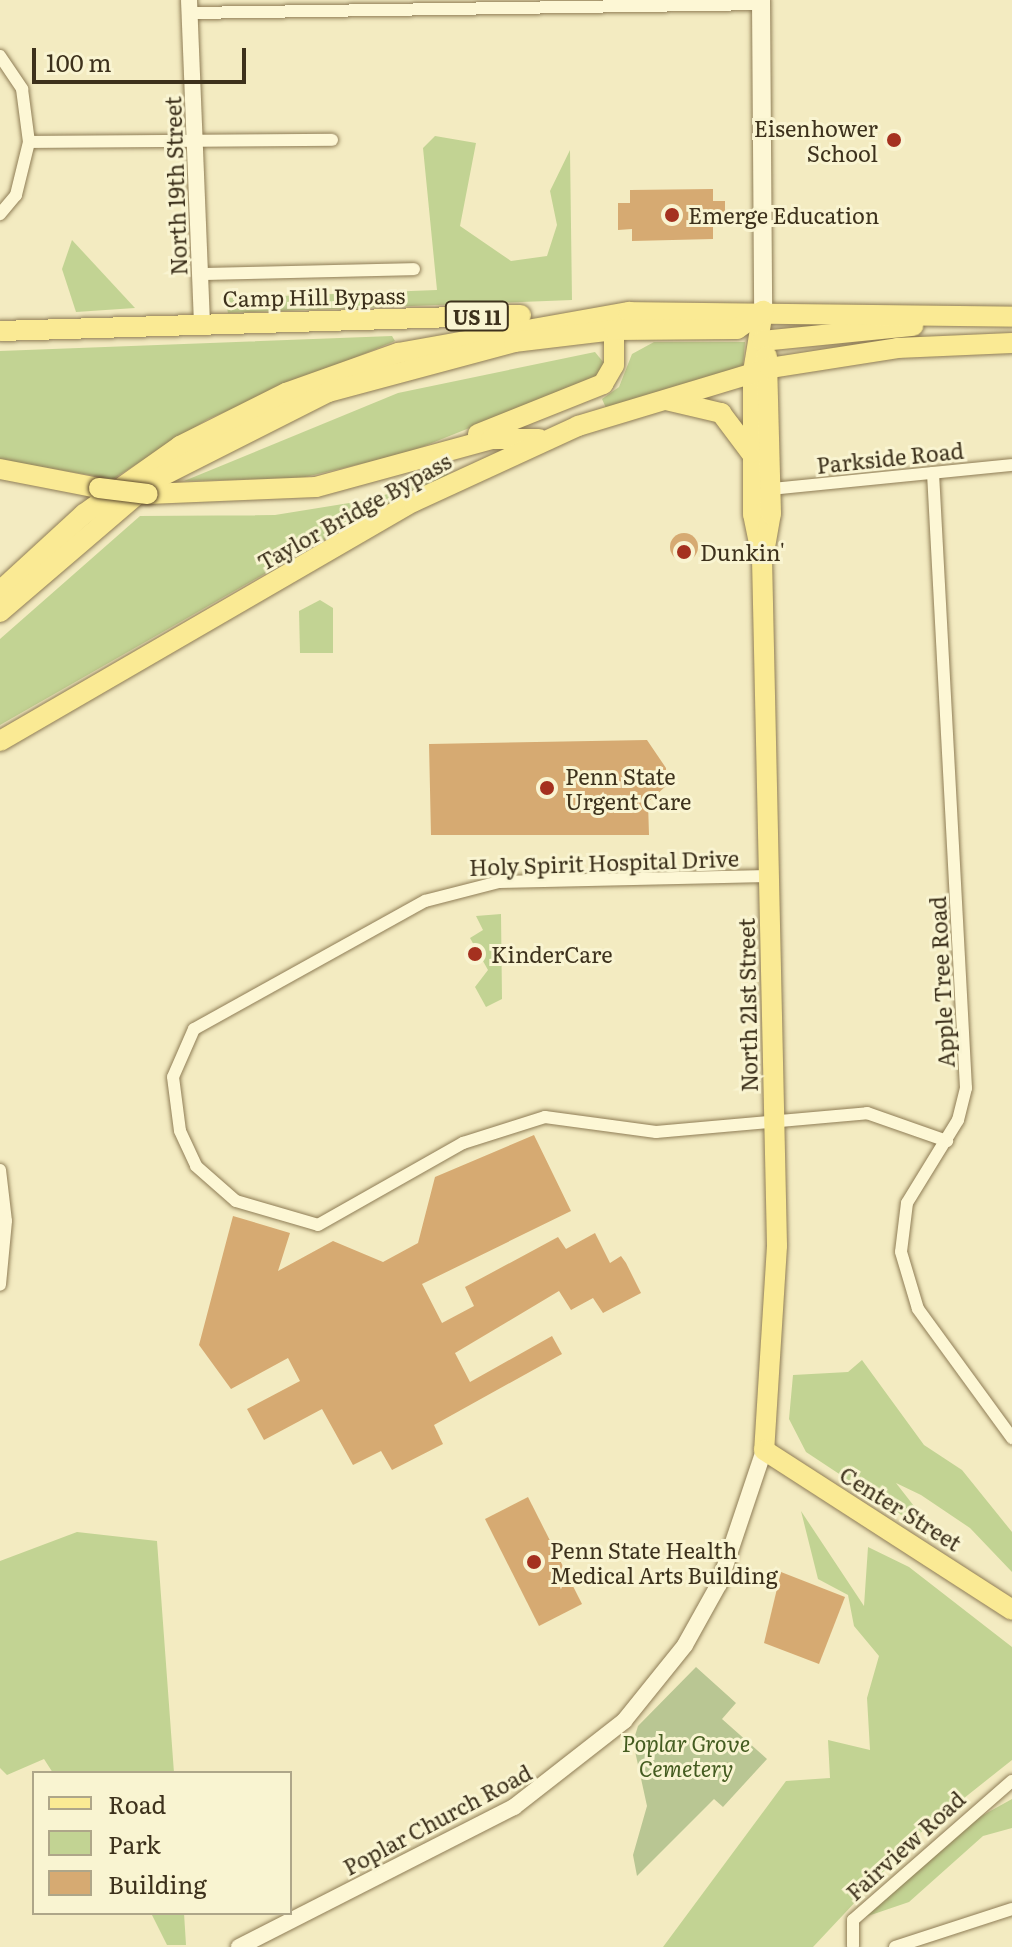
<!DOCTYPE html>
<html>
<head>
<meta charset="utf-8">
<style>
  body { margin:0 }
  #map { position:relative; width:1012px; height:1947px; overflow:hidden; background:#f3ebc1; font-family:Literata,serif }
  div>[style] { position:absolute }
  .green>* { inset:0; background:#c2d393 }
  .cemetery>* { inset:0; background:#b9c693 }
  .building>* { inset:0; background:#d6aa72 }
  .round { border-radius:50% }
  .roads { filter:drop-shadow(0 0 2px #8f7d56) drop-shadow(0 0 2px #8f7d56) }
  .minor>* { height:12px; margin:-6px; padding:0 6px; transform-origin:6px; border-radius:6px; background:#fdf7d5 }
  .tertiary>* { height:16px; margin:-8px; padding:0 8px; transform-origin:8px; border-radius:8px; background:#fdf7d5 }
  .secondary>* { height:18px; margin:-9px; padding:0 9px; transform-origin:9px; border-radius:9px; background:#fdf7d5 }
  .primary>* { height:20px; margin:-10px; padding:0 10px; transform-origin:10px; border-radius:10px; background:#faea94 }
  .bridges { filter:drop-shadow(0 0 2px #5c492b) drop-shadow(0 0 2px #5c492b) }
  .primary-bridge>* { height:20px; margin:-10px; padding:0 10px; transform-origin:10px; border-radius:10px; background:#faea94 }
  .dots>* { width:22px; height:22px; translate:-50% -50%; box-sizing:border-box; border:4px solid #f9f4d1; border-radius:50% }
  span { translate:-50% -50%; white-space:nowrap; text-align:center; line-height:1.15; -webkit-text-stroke:6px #f9f4d1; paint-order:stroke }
  .shield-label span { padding:2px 6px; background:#f9f4d1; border:2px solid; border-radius:6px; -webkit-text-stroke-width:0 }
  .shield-label { font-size:20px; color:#3d311c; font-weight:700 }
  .poi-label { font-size:22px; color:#3d311c }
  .right { translate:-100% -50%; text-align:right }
  .left { translate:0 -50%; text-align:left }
  .street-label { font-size:22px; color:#3d311c }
  .park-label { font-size:22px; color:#445c20; font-style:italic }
  .legend { position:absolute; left:32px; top:1771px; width:260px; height:144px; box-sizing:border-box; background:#f9f4d1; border:2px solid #aea689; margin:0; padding:10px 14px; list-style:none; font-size:24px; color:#3d311c }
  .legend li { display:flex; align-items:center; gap:16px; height:40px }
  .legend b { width:40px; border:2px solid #aea689 }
  .scale { position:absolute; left:32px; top:48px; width:214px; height:36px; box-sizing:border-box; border:4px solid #3d311c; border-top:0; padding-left:10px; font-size:24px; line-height:28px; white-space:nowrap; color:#3d311c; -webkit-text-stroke:6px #f9f4d1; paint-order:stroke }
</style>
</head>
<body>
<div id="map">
  <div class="green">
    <i style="clip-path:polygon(435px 136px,476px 143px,460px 226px,511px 261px,547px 256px,557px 225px,550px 191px,570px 150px,572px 300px,228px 313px,225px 298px,437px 290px,423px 148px)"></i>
    <i style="clip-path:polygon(72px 240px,135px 308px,76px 312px,62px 269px)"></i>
    <i style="clip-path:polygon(392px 336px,395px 341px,208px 419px,113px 479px,0 460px,0 351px)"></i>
    <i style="clip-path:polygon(654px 342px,745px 342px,743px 368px,606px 408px,602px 399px,619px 387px,632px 354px)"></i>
    <i style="clip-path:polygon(595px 352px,604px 363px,599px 376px,407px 453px,301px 478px,184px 481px,398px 393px)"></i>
    <i style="clip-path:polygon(447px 471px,449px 477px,380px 508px,0 725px,0 639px,140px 516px,275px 515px,374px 499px)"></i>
    <i style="clip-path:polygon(320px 600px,333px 608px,333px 653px,300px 653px,299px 611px)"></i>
    <i style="clip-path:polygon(501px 914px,502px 999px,486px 1007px,475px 987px,488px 970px,470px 938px,483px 930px,476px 916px)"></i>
    <i style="clip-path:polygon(862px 1360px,924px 1445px,962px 1470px,1012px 1532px,1012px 1572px,970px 1528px,921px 1495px,896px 1483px,942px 1542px,806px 1452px,789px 1419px,793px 1375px,848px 1372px)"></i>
    <i style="clip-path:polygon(801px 1511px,864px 1606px,868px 1547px,909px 1567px,1012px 1647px,1012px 1760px,920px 1833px,813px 1947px,663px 1947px,786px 1781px,830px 1778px,828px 1740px,870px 1750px,867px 1698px,879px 1656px,854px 1626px,848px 1595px,818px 1579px)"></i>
    <i style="clip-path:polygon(77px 1532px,157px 1541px,174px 1773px,53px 1773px,44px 1759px,7px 1775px,0 1768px,0 1561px)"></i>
    <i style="clip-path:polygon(1012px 1799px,1012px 1828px,983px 1836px,909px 1902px,865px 1917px,976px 1819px)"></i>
    <i style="clip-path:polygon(151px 1913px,184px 1913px,186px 1945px,167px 1945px)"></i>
  </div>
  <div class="cemetery">
    <i style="clip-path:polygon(696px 1667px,736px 1703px,722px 1719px,767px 1759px,723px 1807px,714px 1799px,637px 1876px,633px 1855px,647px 1806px,633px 1742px,638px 1726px)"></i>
  </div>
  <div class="building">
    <i style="clip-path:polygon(713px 189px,713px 201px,725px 201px,725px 227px,713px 227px,713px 239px,632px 241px,632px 229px,618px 230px,618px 203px,630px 203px,630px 190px)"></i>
    <i class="round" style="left:670px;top:533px;width:28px;height:28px"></i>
    <i style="clip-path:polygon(647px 740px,666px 768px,666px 786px,648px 802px,649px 835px,431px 835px,429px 744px)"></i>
    <i style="clip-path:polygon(534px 1135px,571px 1211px,422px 1284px,442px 1323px,474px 1306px,465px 1287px,558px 1237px,566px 1249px,595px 1233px,610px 1263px,621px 1256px,626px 1263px,641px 1293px,603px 1313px,593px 1298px,571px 1310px,559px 1291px,455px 1353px,470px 1382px,552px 1336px,562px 1354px,434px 1425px,443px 1444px,392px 1470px,381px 1451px,353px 1465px,322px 1409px,264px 1440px,247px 1409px,300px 1381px,288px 1358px,231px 1389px,199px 1345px,233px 1216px,290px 1233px,278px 1271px,333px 1241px,383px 1262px,418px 1243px,435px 1177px)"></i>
    <i style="clip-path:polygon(528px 1497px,582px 1604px,539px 1626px,485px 1519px)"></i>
    <i style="clip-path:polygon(781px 1572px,845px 1597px,819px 1664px,764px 1643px)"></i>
  </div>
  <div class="roads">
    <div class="minor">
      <i style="left:190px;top:13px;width:571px;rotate:-0.9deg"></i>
      <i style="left:0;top:56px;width:40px;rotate:56deg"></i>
      <i style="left:22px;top:89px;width:53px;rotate:82.5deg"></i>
      <i style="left:29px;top:142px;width:55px;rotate:103.8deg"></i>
      <i style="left:16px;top:195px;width:25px;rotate:130deg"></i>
      <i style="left:29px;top:142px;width:303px;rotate:-0.4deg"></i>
      <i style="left:200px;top:274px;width:214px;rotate:-1.3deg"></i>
      <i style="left:933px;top:473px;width:616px;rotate:86.93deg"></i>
      <i style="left:966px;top:1088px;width:33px;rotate:104deg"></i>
      <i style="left:958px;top:1120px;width:97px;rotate:121.6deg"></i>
      <i style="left:907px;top:1203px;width:49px;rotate:97deg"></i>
      <i style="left:901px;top:1252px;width:59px;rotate:73.4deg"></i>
      <i style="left:918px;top:1309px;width:160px;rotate:53.9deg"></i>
      <i style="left:771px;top:489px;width:242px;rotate:-5.7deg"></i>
      <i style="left:768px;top:876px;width:269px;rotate:178.7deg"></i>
      <i style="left:499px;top:882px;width:76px;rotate:165.6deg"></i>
      <i style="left:425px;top:901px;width:264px;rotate:151deg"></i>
      <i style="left:194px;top:1029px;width:52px;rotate:113.6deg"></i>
      <i style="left:173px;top:1077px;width:54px;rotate:82.6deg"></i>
      <i style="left:180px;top:1131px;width:38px;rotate:65deg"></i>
      <i style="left:196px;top:1166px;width:53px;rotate:41.2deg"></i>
      <i style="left:236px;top:1201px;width:85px;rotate:16.3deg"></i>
      <i style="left:318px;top:1225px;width:167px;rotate:-29.5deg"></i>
      <i style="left:463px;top:1143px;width:86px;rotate:-17.6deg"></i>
      <i style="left:545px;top:1117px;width:112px;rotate:7.7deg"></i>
      <i style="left:656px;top:1132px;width:212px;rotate:-5.1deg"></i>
      <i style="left:867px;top:1113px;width:85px;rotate:19.3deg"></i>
      <i style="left:0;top:1170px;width:51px;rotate:83.3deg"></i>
      <i style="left:6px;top:1221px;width:64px;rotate:95.4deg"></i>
      <i style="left:853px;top:1946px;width:26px;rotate:-90deg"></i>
      <i style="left:853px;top:1920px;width:211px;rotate:-41.2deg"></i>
      <i style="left:895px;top:1947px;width:123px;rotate:-18deg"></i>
    </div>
    <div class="tertiary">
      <i style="left:189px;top:0;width:322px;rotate:87.7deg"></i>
      <i style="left:239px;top:1947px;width:309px;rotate:-27deg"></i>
      <i style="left:514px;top:1807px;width:140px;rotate:-38deg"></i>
      <i style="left:624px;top:1721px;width:97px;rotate:-51.2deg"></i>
      <i style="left:685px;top:1645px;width:70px;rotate:-60.9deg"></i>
      <i style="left:719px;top:1584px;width:141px;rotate:-71.4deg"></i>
    </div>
    <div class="secondary">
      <i style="left:761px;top:0;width:311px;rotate:89.6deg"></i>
    </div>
    <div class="primary">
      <i style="left:763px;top:311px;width:62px;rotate:99.3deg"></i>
      <i style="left:753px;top:372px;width:142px;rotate:90deg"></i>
      <i style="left:753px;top:514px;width:45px;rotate:78.4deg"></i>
      <i style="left:762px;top:558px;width:688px;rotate:88.75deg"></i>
      <i style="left:777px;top:1246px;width:204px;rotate:93.6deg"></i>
      <i style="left:764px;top:1450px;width:295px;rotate:32.8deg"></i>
      <i style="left:0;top:331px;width:521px;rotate:-1.76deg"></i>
      <i style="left:762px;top:341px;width:152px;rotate:-5.7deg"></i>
      <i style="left:666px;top:400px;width:57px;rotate:13.3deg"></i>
      <i style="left:721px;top:413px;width:50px;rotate:53.1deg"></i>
      <i style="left:478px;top:434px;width:135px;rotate:-21.8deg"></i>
      <i style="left:603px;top:384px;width:22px;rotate:-60deg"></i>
      <i style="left:614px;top:365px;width:35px;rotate:-90deg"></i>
      <i style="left:0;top:469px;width:101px;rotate:10.9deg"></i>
      <i style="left:148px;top:494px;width:168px;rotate:-2.4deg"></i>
      <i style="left:316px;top:487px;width:181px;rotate:-15.3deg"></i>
      <i style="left:491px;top:439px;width:48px"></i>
      <i style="left:765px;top:547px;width:34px;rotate:-80deg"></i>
      <i style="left:771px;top:514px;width:158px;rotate:-91.5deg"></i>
      <i style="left:0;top:591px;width:114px;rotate:-42.5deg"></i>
      <i style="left:84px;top:514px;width:118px;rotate:-35.3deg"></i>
      <i style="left:180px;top:446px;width:119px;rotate:-26.6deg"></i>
      <i style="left:286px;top:393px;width:119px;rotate:-19.7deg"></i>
      <i style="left:398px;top:353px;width:235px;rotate:-10.1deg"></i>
      <i style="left:629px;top:312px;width:383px;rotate:0.7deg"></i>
      <i style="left:0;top:612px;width:203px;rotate:-40.6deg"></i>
      <i style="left:154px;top:480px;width:195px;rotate:-26.8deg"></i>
      <i style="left:328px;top:392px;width:193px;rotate:-15deg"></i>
      <i style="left:514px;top:342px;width:101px;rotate:-6.8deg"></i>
      <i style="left:614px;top:330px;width:123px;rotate:-0.5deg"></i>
      <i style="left:737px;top:329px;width:32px;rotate:-35deg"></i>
      <i style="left:0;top:741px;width:477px;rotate:-30.1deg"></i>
      <i style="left:413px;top:502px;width:182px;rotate:-24.7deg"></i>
      <i style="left:578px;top:426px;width:201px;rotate:-16.8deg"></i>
      <i style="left:770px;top:368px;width:129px;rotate:-8.9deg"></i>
      <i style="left:897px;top:348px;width:115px;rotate:-2.5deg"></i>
    </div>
  </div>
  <div class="bridges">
    <div class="primary-bridge">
      <i style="left:99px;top:488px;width:49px;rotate:7deg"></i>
    </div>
  </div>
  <div class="dots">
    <i style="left:894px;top:140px;background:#a5311f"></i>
    <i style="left:672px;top:215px;background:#a5311f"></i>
    <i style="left:684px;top:552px;background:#a5311f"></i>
    <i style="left:547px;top:788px;background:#a5311f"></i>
    <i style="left:475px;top:954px;background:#a5311f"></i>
    <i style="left:534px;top:1562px;background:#a5311f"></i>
  </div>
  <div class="shield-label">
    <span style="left:477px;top:316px">US 11</span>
  </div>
  <div class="poi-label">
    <span class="right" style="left:878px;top:140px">Eisenhower<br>School</span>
    <span class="left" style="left:688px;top:215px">Emerge Education</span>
    <span class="left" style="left:700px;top:552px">Dunkin'</span>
    <span class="left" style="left:565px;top:788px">Penn State<br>Urgent Care</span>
    <span class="left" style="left:491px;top:954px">KinderCare</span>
    <span class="left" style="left:550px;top:1562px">Penn State Health<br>Medical Arts Building</span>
  </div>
  <div class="street-label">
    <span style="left:175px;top:186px;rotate:-92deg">North 19th Street</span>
    <span style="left:314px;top:296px;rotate:-1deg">Camp Hill Bypass</span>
    <span style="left:890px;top:457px;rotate:-6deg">Parkside Road</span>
    <span style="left:354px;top:511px;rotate:-29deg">Taylor Bridge Bypass</span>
    <span style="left:604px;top:862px;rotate:-2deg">Holy Spirit Hospital Drive</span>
    <span style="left:941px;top:982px;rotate:-93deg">Apple Tree Road</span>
    <span style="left:747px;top:1005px;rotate:-91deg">North 21st Street</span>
    <span style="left:901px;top:1508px;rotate:32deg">Center Street</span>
    <span style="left:437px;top:1819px;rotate:-28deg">Poplar Church Road</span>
    <span style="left:905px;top:1845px;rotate:-42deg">Fairview Road</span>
  </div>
  <div class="park-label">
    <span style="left:686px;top:1755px">Poplar Grove<br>Cemetery</span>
  </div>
  <ul class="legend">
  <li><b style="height:10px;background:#faea94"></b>Road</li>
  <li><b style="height:22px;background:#c2d393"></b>Park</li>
  <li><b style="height:22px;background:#d6aa72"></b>Building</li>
  </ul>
  <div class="scale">100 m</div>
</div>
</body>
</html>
